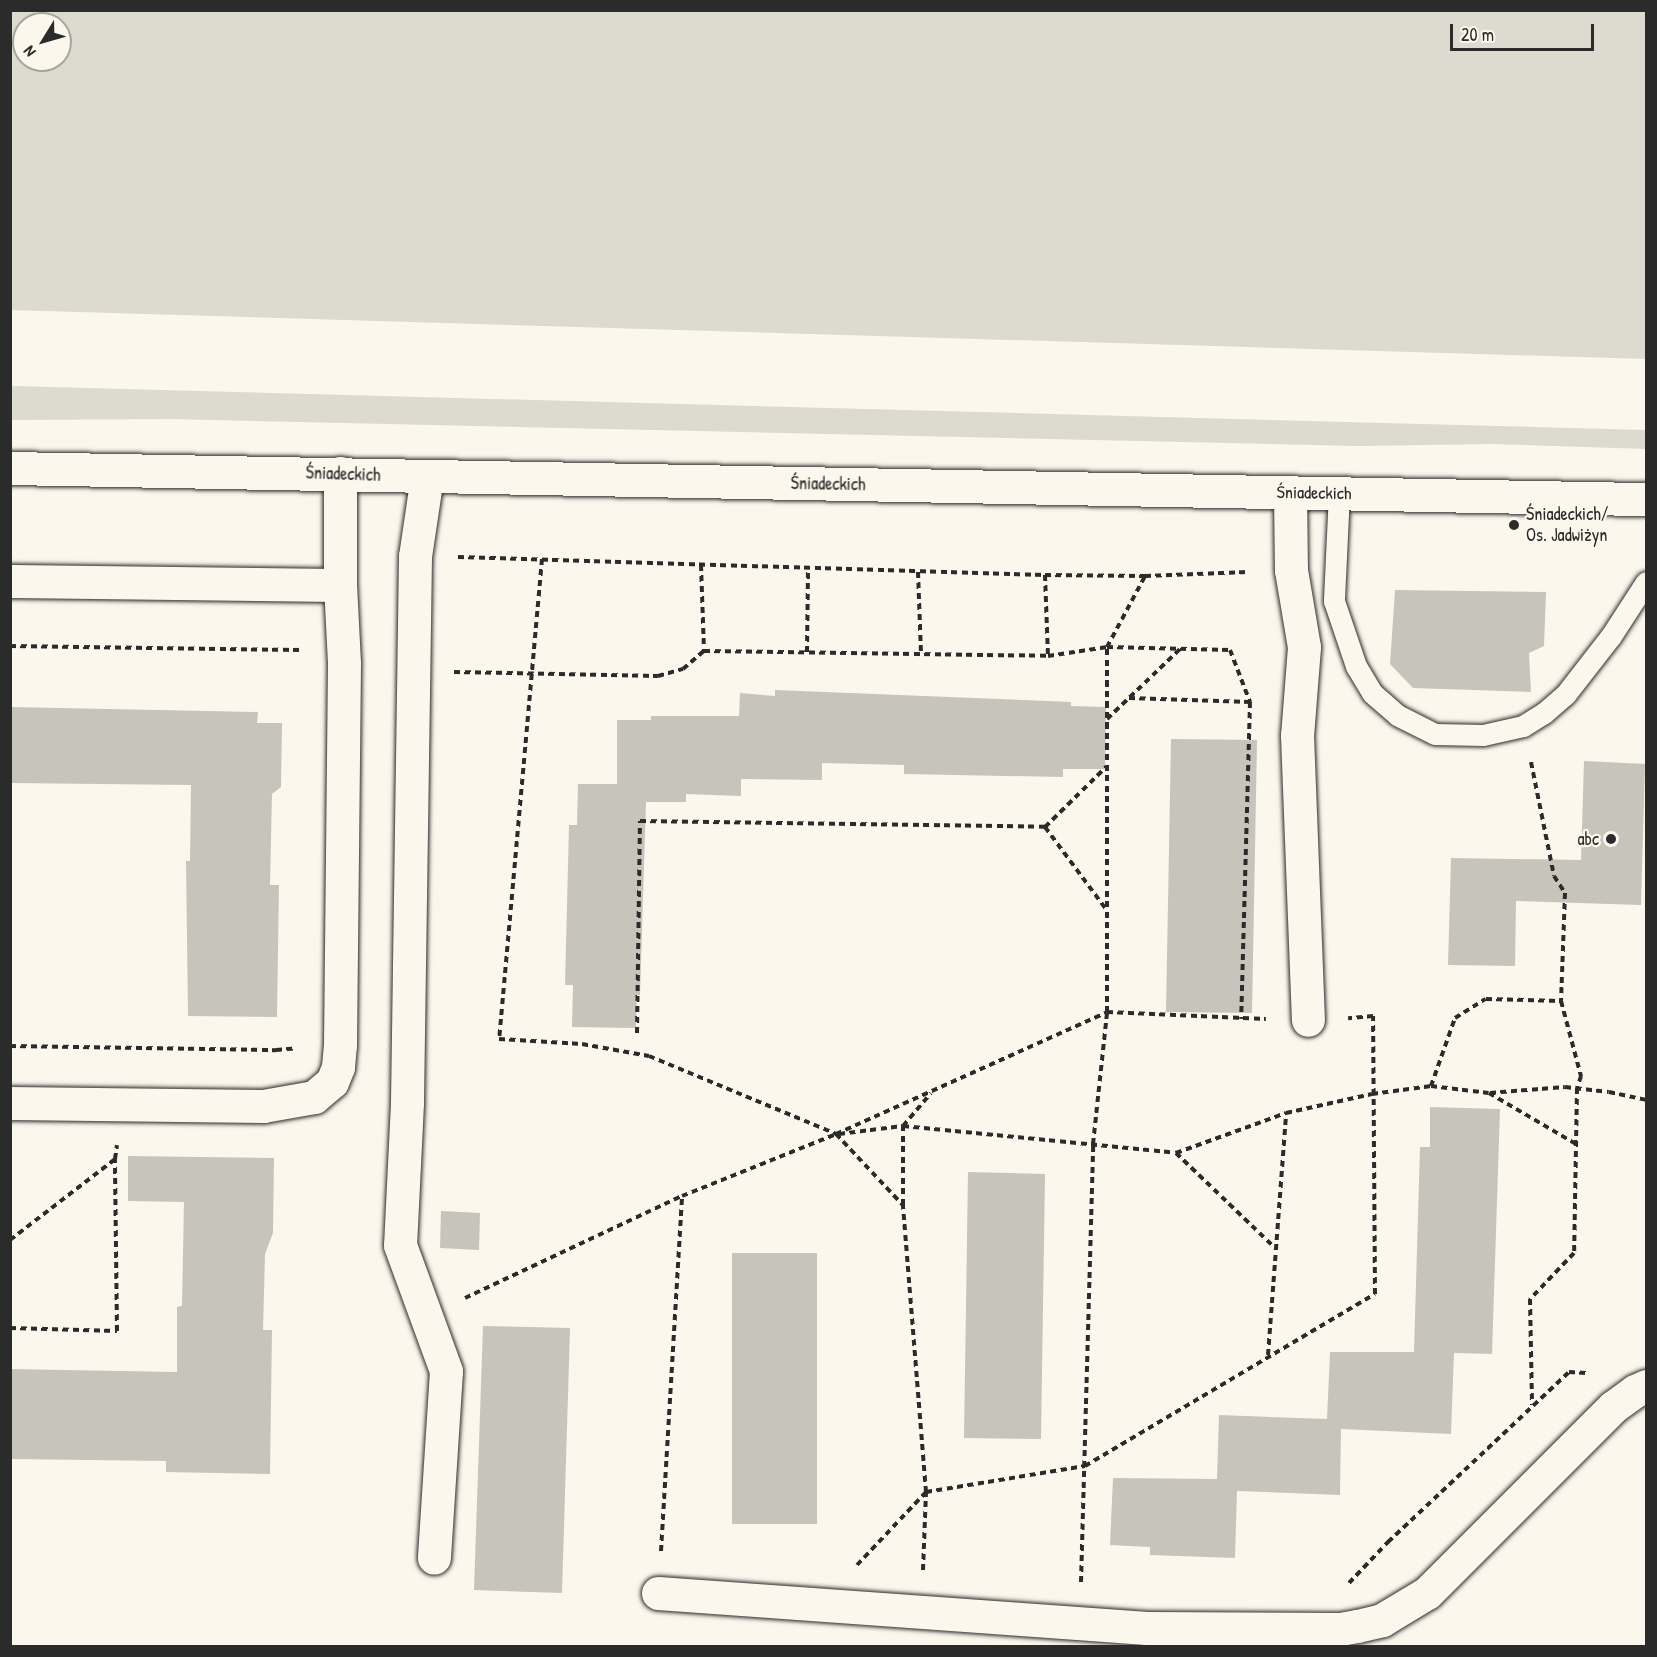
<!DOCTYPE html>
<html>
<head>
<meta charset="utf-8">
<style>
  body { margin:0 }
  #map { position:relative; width:1657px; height:1657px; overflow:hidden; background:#fbf7ec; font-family:"Patrick Hand",sans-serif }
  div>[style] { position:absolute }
  .green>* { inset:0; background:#dddad0 }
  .building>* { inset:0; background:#c7c4bc }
  .path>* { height:4px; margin-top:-2px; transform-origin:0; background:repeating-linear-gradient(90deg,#2b2b2b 0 6px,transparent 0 10.5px) }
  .roads { filter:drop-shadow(0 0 2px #2b2b2b) drop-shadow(0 0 2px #2b2b2b) }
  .lane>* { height:21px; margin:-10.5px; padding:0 10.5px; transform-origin:10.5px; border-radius:10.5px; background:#fbf7ec }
  .street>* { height:33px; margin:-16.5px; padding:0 16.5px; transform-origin:16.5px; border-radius:16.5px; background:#fbf7ec }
  .dots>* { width:16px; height:16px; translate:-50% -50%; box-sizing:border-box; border:3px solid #fbf7ec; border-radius:50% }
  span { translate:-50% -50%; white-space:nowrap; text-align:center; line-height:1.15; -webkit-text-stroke:4.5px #fbf7ec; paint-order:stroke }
  .street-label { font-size:18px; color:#2b2b2b }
  .poi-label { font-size:18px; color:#2b2b2b }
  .left { translate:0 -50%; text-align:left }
  .right { translate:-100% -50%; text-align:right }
  .frame { position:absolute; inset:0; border:12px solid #2b2b2b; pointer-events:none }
  .north { position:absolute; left:12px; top:12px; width:60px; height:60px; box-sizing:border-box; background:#fbf7ec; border:2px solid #a8a59f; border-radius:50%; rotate:233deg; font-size:16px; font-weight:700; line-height:24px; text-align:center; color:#2b2b2b }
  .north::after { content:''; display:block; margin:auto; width:21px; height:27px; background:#2b2b2b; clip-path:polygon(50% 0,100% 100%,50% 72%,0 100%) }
  .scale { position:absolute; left:1450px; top:24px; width:144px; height:27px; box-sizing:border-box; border:3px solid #2b2b2b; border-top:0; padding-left:8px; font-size:18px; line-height:21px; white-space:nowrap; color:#2b2b2b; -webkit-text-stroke:4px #fbf7ec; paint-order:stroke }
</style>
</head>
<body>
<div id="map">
  <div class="green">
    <i style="clip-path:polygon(evenodd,11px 10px,1646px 11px,1646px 359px,11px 310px,11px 10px,24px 24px,60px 24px,60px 60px,24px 60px,24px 24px)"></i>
    <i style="clip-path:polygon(11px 386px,1646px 430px,1646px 449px,1492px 444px,1358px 446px,171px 419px,11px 420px)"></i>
  </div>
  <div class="building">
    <i style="clip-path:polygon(1395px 590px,1546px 592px,1544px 646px,1529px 653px,1531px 692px,1413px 688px,1390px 664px)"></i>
    <i style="clip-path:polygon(775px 690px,1071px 702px,1071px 706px,1106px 707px,1105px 769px,1063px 769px,1063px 777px,904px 774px,904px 765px,822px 763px,822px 780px,741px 779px,741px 796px,686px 794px,686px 802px,646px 802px,640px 995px,637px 995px,636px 1028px,572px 1027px,573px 985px,565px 985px,569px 825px,577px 825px,578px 784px,617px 784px,617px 720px,651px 720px,651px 716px,739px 716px,740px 693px,775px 696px)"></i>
    <i style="clip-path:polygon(10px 707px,258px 712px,257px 723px,282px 723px,281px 787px,272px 794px,270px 885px,279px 885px,277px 1017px,188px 1016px,186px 861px,190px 861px,191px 785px,10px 783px)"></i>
    <i style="clip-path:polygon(1171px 739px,1257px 740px,1252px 1013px,1166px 1012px)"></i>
    <i style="clip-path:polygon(1584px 761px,1645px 764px,1641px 905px,1516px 901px,1515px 966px,1448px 965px,1451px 858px,1581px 860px)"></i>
    <i style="clip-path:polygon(1430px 1107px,1500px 1109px,1492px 1354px,1454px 1353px,1451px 1434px,1341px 1429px,1340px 1495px,1237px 1491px,1235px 1558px,1150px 1555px,1150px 1547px,1110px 1545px,1113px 1478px,1217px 1479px,1219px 1415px,1327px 1419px,1330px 1352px,1414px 1352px,1420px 1147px,1430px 1147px)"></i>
    <i style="clip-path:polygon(128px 1156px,274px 1158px,273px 1233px,265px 1254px,263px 1330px,272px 1330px,270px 1474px,166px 1472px,166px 1461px,10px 1459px,10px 1369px,177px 1372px,177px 1307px,182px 1306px,184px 1202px,128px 1201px)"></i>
    <i style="clip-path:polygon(968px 1172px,1045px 1174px,1041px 1439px,964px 1438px)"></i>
    <i style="clip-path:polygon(441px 1211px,480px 1213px,479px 1250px,440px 1248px)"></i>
    <i style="clip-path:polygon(732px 1253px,817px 1253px,817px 1524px,732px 1524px)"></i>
    <i style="clip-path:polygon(483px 1326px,570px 1328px,562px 1593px,474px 1590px)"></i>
  </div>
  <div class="path">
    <i style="left:458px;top:557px;width:587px;rotate:1.76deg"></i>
    <i style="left:1045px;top:575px;width:100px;rotate:0.6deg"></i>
    <i style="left:1145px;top:576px;width:103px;rotate:-2.2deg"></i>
    <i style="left:542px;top:559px;width:482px;rotate:95.1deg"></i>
    <i style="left:499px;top:1039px;width:83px;rotate:3.4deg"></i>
    <i style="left:582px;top:1044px;width:68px;rotate:10.2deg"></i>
    <i style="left:649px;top:1056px;width:203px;rotate:22.6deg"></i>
    <i style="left:836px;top:1134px;width:98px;rotate:46.7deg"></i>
    <i style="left:701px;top:565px;width:86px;rotate:88deg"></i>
    <i style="left:918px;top:572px;width:81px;rotate:87.9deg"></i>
    <i style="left:1045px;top:575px;width:81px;rotate:87.9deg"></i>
    <i style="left:10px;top:646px;width:293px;rotate:0.8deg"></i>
    <i style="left:807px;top:652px;width:85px;rotate:-89.3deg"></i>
    <i style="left:454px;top:672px;width:204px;rotate:1.1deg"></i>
    <i style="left:658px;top:676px;width:26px;rotate:-16deg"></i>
    <i style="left:683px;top:669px;width:28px;rotate:-41deg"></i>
    <i style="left:704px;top:651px;width:344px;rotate:0.8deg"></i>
    <i style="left:1048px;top:656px;width:60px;rotate:-8.7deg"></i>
    <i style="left:1107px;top:647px;width:123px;rotate:1.4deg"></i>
    <i style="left:1230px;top:650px;width:56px;rotate:69deg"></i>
    <i style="left:1250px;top:702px;width:317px;rotate:91.6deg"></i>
    <i style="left:1129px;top:698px;width:121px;rotate:1.9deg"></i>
    <i style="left:1107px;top:719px;width:101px;rotate:-43.8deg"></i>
    <i style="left:1531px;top:762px;width:116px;rotate:78.6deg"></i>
    <i style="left:1554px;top:876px;width:20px;rotate:57deg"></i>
    <i style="left:1565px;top:893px;width:108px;rotate:92.1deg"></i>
    <i style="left:1561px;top:1001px;width:78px;rotate:75.1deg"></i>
    <i style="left:1581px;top:1076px;width:13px;rotate:108deg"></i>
    <i style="left:1577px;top:1088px;width:165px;rotate:91deg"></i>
    <i style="left:1574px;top:1253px;width:64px;rotate:133.7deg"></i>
    <i style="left:1530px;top:1299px;width:106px;rotate:88.9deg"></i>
    <i style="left:1045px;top:827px;width:102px;rotate:53.4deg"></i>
    <i style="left:637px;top:1033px;width:212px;rotate:-89.2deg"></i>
    <i style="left:640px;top:821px;width:405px;rotate:0.8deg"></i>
    <i style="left:1045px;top:827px;width:86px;rotate:-44.5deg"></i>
    <i style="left:10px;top:1046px;width:266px;rotate:0.9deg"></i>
    <i style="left:276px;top:1050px;width:21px;rotate:-5deg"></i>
    <i style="left:1431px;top:1086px;width:72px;rotate:-70.6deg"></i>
    <i style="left:1455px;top:1018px;width:36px;rotate:-32deg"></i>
    <i style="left:1486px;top:999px;width:75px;rotate:1.5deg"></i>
    <i style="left:1490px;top:1093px;width:75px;rotate:-4.6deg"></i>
    <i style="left:1565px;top:1087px;width:44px;rotate:6.5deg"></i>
    <i style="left:1609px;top:1092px;width:38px;rotate:12deg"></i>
    <i style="left:839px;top:1134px;width:64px;rotate:-7.1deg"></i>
    <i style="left:903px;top:1126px;width:274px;rotate:5.6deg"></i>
    <i style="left:1176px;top:1153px;width:117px;rotate:-20deg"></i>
    <i style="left:1286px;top:1113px;width:88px;rotate:-12.5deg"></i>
    <i style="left:1372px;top:1094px;width:60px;rotate:-7.7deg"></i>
    <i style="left:1431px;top:1086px;width:58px;rotate:6.9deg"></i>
    <i style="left:1489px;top:1093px;width:101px;rotate:30.4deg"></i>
    <i style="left:1176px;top:1153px;width:137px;rotate:43.8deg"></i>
    <i style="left:10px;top:1240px;width:133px;rotate:-37.6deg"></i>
    <i style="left:115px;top:1159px;width:14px;rotate:-82deg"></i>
    <i style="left:465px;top:1298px;width:240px;rotate:-25.2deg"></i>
    <i style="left:682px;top:1196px;width:166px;rotate:-21.9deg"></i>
    <i style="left:836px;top:1134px;width:297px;rotate:-24.2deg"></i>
    <i style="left:1107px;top:1012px;width:159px;rotate:2.5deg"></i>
    <i style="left:10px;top:1328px;width:107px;rotate:1.6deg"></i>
    <i style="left:117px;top:1331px;width:172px;rotate:-90.7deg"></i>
    <i style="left:1268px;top:1355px;width:243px;rotate:-85.7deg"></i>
    <i style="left:661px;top:1551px;width:356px;rotate:-86.6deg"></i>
    <i style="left:857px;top:1565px;width:100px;rotate:-46.6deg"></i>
    <i style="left:926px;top:1492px;width:161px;rotate:-9.3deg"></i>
    <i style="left:1085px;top:1466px;width:337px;rotate:-30.7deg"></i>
    <i style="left:1375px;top:1294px;width:278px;rotate:-90.4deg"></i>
    <i style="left:1373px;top:1016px;width:25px;rotate:175deg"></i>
    <i style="left:923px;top:1570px;width:78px;rotate:-87.8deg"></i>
    <i style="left:926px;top:1492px;width:288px;rotate:-94.6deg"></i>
    <i style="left:903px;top:1205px;width:79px;rotate:-90deg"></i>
    <i style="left:903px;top:1126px;width:43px;rotate:-49.7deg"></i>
    <i style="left:1081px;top:1582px;width:438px;rotate:-88.4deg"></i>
    <i style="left:1093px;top:1144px;width:133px;rotate:-83.9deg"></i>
    <i style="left:1107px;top:1012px;width:365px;rotate:-90deg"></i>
    <i style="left:1107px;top:647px;width:81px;rotate:-61.8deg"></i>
    <i style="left:1349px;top:1583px;width:57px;rotate:-46.4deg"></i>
    <i style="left:1388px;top:1542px;width:248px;rotate:-43.2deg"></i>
    <i style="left:1569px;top:1372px;width:17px;rotate:3deg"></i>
  </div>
  <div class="roads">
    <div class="lane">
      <i style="left:1339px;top:493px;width:108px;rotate:92.7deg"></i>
      <i style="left:1334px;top:601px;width:69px;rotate:71.3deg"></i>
      <i style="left:1356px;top:666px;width:31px;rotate:59deg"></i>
      <i style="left:1372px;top:693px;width:33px;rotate:41deg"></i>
      <i style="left:1397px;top:715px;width:42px;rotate:26.6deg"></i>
      <i style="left:1435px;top:734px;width:48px;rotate:1.2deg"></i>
      <i style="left:1483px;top:735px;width:41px;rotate:-12.7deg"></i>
      <i style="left:1523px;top:726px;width:25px;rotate:-32deg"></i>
      <i style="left:1544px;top:713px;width:28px;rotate:-41deg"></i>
      <i style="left:1565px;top:695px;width:75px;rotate:-52.1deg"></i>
      <i style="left:1611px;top:636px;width:64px;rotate:-57.1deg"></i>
    </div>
    <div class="street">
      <i style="left:10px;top:468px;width:1636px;rotate:1.09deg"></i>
      <i style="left:427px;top:476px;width:81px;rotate:98.5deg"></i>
      <i style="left:415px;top:556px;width:547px;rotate:90.84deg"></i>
      <i style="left:407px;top:1103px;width:142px;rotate:92.8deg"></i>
      <i style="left:400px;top:1245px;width:134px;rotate:69.9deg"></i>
      <i style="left:446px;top:1371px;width:187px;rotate:93.7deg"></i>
      <i style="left:1290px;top:492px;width:78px;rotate:89.3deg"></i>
      <i style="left:1291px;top:570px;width:78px;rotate:80.4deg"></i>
      <i style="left:1304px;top:647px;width:88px;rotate:94.5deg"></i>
      <i style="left:1297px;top:735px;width:285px;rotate:87.8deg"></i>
      <i style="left:10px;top:581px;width:330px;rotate:0.7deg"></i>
      <i style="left:10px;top:1103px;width:253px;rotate:0.7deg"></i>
      <i style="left:263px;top:1106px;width:52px;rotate:-10deg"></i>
      <i style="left:314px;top:1097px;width:23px;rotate:-40deg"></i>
      <i style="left:332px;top:1082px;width:16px;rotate:-68deg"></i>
      <i style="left:338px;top:1067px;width:22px;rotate:-85deg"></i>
      <i style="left:340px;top:1045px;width:382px;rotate:-89.4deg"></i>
      <i style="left:344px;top:663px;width:78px;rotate:-92.9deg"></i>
      <i style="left:340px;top:585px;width:112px;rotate:-90deg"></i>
      <i style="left:658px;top:1593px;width:490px;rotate:4.1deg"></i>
      <i style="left:1147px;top:1628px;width:193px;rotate:0.3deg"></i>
      <i style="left:1340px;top:1629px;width:17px;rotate:-10deg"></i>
      <i style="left:1357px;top:1626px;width:26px;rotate:-13deg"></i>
      <i style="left:1382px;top:1620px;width:52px;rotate:-31deg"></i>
      <i style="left:1427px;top:1593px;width:263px;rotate:-45deg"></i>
      <i style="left:1613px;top:1407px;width:27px;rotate:-36deg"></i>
      <i style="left:1635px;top:1391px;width:12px;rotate:-24deg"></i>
    </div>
  </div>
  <div class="dots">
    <i style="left:1514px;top:525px;background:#2b2b2b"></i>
    <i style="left:1611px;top:839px;background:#2b2b2b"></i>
  </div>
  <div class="street-label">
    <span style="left:343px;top:474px;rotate:2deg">Śniadeckich</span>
    <span style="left:828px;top:484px;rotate:1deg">Śniadeckich</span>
    <span style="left:1314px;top:493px;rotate:1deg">Śniadeckich</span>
  </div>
  <div class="poi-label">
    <span class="left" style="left:1526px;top:525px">Śniadeckich/<br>Os. Jadwiżyn</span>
    <span class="right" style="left:1599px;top:839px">abc</span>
  </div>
  <div class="frame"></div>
  <div class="north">N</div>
  <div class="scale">20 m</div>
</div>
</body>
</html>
